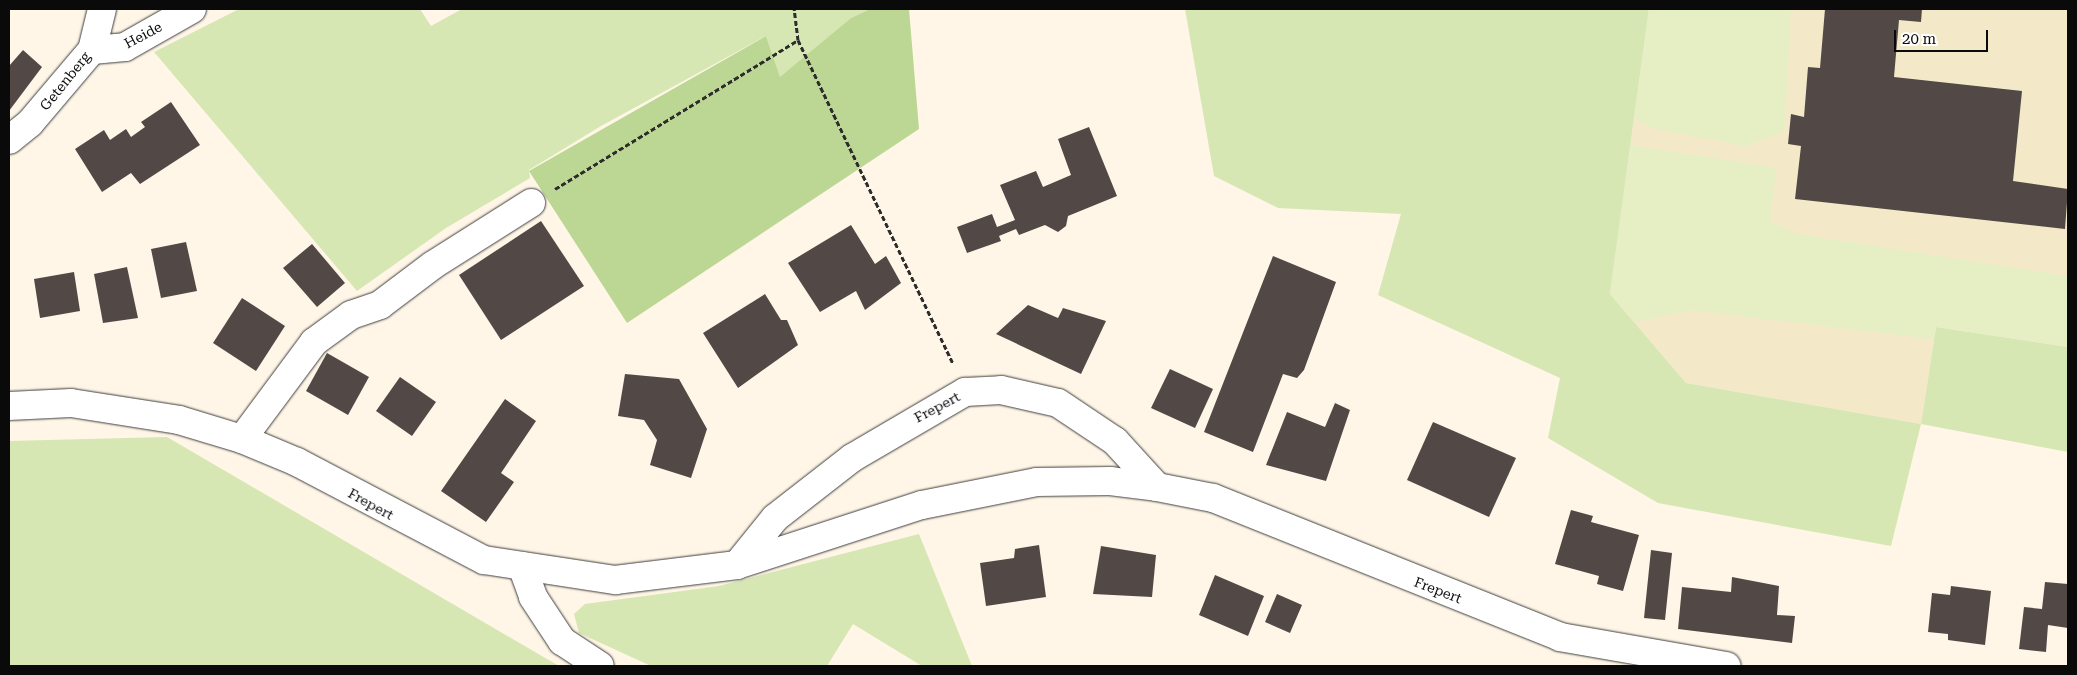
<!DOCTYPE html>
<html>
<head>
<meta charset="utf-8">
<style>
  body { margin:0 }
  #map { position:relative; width:2077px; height:675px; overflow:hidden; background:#fff6e7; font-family:"Roboto Serif",serif }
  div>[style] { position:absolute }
  .farmland>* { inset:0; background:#f3e9c9 }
  .green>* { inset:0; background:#d6e7b3 }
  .forest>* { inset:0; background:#bcd793 }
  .pitch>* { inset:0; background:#e6eec4 }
  .building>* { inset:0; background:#524947 }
  .path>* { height:3px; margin-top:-1.5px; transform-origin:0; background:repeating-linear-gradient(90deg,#2c2c2c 0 5px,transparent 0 7.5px) }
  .roads { filter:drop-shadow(0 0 1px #3d3d3d) drop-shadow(0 0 1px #3d3d3d) }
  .minor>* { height:28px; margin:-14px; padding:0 14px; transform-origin:14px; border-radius:14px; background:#fff }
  span { translate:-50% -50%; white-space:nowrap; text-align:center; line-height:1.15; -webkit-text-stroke:5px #fff; paint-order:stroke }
  .street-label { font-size:14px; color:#0a0a0a }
  .frame { position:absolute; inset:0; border:10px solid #0a0a0a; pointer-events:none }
  .scale { position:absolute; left:1894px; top:30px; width:94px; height:22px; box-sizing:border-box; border:2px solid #0a0a0a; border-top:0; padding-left:6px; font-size:15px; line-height:18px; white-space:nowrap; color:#0a0a0a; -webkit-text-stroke:4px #fff; paint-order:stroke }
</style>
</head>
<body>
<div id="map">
  <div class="farmland">
    <i style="clip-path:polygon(1649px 9px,2068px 9px,2068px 347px,1936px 327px,1921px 424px,1686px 383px,1610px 294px)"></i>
  </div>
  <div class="green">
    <i style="clip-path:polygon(239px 9px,420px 9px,431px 26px,462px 9px,870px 9px,851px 18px,780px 78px,766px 36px,601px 126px,529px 170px,530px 178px,446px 228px,357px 291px,154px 52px)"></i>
    <i style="clip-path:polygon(1185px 9px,1649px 9px,1610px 294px,1686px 383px,1921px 424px,1936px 327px,2068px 347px,2068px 452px,1921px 424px,1891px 546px,1658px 503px,1548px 438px,1560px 378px,1378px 295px,1401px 214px,1278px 208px,1214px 176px)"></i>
    <i style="clip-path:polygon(167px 437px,559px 666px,9px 666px,9px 441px)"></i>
    <i style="clip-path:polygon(919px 534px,972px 666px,922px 666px,853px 624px,827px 666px,651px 666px,579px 633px,574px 614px,585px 604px,719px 586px)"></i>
  </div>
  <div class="forest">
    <i style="clip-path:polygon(870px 9px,909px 9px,919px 129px,627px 323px,529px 171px,766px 36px,780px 77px,851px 18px)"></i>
  </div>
  <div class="pitch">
    <i style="clip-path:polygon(1649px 9px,1791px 9px,1784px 132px,1745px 146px,1652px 128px,1635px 118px)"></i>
    <i style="clip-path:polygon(1631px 145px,1776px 168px,1770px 221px,1797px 234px,2068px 276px,2068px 347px,1936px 327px,1934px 339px,1691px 310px,1636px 322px,1610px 294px)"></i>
  </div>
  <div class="building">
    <i style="clip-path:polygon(1825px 9px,1922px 9px,1921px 22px,1899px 20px,1894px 77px,2022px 91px,2013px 181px,2068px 189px,2065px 229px,1795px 199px,1801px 146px,1788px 144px,1791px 114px,1804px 117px,1808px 67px,1820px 68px)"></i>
    <i style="clip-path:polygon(23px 50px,42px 67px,9px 111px,9px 66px)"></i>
    <i style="clip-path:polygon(171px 102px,200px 145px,140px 184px,131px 173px,102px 192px,75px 149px,104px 130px,110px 140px,126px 129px,131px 137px,145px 127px,141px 122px)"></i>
    <i style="clip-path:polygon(1089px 127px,1117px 196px,1068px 216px,1066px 226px,1058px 232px,1045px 225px,1019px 235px,1016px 229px,999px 236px,1001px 241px,967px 253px,957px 227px,992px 214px,997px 227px,1015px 220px,1000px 185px,1036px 171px,1043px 187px,1071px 175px,1058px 139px)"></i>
    <i style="clip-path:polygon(541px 221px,584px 286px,501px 340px,459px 275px)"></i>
    <i style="clip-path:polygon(851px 225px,875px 264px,886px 256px,901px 283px,865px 310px,856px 291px,820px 312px,788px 263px)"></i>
    <i style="clip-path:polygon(186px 242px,197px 291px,161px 298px,151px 249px)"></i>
    <i style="clip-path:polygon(312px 244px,345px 283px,317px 307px,283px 268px)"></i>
    <i style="clip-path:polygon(1273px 256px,1336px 282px,1304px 370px,1297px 378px,1283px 374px,1253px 452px,1204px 432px)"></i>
    <i style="clip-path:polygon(127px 267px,138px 318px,103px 323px,94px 274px)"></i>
    <i style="clip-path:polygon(74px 272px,80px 311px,40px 318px,34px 279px)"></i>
    <i style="clip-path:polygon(765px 294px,781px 320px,787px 320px,798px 345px,738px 388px,703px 333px)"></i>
    <i style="clip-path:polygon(242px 298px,285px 326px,256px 371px,213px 343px)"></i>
    <i style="clip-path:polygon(1028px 305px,1058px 318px,1063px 308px,1106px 321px,1081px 374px,996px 334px)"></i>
    <i style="clip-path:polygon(327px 353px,369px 377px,348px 415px,306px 391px)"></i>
    <i style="clip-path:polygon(1170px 369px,1213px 389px,1195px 428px,1151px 408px)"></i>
    <i style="clip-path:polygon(625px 374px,679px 379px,707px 429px,691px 478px,650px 465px,657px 440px,644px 420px,618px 416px)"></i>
    <i style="clip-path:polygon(400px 377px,436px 402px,412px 436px,376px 411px)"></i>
    <i style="clip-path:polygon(505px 399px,536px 421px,501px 473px,514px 482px,486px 522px,441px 491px)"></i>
    <i style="clip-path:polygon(1335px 403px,1350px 410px,1326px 481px,1266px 465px,1287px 412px,1325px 427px)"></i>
    <i style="clip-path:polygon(1433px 422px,1516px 458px,1489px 517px,1407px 480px)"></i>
    <i style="clip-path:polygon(1571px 510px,1593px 516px,1591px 522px,1639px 535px,1623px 591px,1597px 584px,1599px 576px,1555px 564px)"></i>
    <i style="clip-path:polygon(1039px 545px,1046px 597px,986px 606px,980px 563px,1014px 558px,1015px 549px)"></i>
    <i style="clip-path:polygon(1101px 546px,1156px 555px,1152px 597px,1093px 594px)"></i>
    <i style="clip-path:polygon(1651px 550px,1672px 553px,1665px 620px,1644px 618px)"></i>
    <i style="clip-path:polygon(1215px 575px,1264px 596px,1248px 636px,1199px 615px)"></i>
    <i style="clip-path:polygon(1732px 577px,1779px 586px,1777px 615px,1795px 616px,1792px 643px,1678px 629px,1682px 587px,1731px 592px)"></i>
    <i style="clip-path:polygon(2045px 582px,2068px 584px,2068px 628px,2048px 625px,2046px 652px,2019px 649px,2024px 607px,2042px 609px)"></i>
    <i style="clip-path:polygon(1951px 586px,1991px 591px,1985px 645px,1948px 640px,1948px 634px,1928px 632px,1932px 593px,1950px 595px)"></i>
    <i style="clip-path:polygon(1277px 594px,1302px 605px,1290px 633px,1265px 622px)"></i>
  </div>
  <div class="path">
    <i style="left:798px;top:40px;width:359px;rotate:64.4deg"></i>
    <i style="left:555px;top:189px;width:285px;rotate:-31.5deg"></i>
    <i style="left:798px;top:40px;width:31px;rotate:-97deg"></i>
  </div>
  <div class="roads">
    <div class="minor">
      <i style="left:92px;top:50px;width:33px;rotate:-5deg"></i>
      <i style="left:125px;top:47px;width:77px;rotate:-29.6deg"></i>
      <i style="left:9px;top:140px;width:27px;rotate:-39deg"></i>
      <i style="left:30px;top:123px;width:96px;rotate:-49.7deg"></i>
      <i style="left:92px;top:50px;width:42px;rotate:-76.3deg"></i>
      <i style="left:9px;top:406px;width:62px;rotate:-2.8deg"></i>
      <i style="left:71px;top:403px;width:109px;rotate:8.9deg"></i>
      <i style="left:179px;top:420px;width:66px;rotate:16.8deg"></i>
      <i style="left:242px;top:439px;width:60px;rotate:22.7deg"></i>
      <i style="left:297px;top:462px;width:211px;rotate:27.7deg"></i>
      <i style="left:484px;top:560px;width:133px;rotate:8.7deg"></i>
      <i style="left:615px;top:580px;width:123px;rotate:-7deg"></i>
      <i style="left:737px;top:565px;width:194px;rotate:-18deg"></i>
      <i style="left:922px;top:505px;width:117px;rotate:-11.3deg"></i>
      <i style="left:1037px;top:482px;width:73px;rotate:-0.8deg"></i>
      <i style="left:1110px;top:481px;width:47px;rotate:7.3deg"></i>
      <i style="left:1157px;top:487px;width:57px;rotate:11.1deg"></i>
      <i style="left:1213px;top:498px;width:374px;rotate:21.8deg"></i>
      <i style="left:1560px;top:637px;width:169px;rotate:9.9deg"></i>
      <i style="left:242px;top:439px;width:121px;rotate:-53.4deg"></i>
      <i style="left:314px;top:342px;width:46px;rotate:-36.1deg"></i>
      <i style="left:351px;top:315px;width:31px;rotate:-19deg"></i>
      <i style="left:380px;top:305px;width:66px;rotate:-37deg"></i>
      <i style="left:433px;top:265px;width:116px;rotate:-32.3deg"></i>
      <i style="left:737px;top:565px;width:60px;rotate:-51deg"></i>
      <i style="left:775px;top:518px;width:98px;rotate:-37.9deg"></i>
      <i style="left:852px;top:458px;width:131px;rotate:-30.3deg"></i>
      <i style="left:965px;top:392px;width:36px;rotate:-3deg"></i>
      <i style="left:1001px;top:390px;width:58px;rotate:12.8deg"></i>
      <i style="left:1058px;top:403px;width:69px;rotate:33.7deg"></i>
      <i style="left:1115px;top:441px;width:62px;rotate:47.6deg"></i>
      <i style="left:522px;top:566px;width:33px;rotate:70deg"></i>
      <i style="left:533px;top:597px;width:53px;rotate:56.6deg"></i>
      <i style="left:562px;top:641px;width:45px;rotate:33.3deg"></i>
    </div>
  </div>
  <div class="street-label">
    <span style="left:143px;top:35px;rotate:-28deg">Heide</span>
    <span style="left:65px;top:81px;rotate:-51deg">Getenberg</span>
    <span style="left:937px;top:407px;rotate:-28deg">Frepert</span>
    <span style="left:371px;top:504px;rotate:29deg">Frepert</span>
    <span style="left:1438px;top:590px;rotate:21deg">Frepert</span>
  </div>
  <div class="frame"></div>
  <div class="scale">20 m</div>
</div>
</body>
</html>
